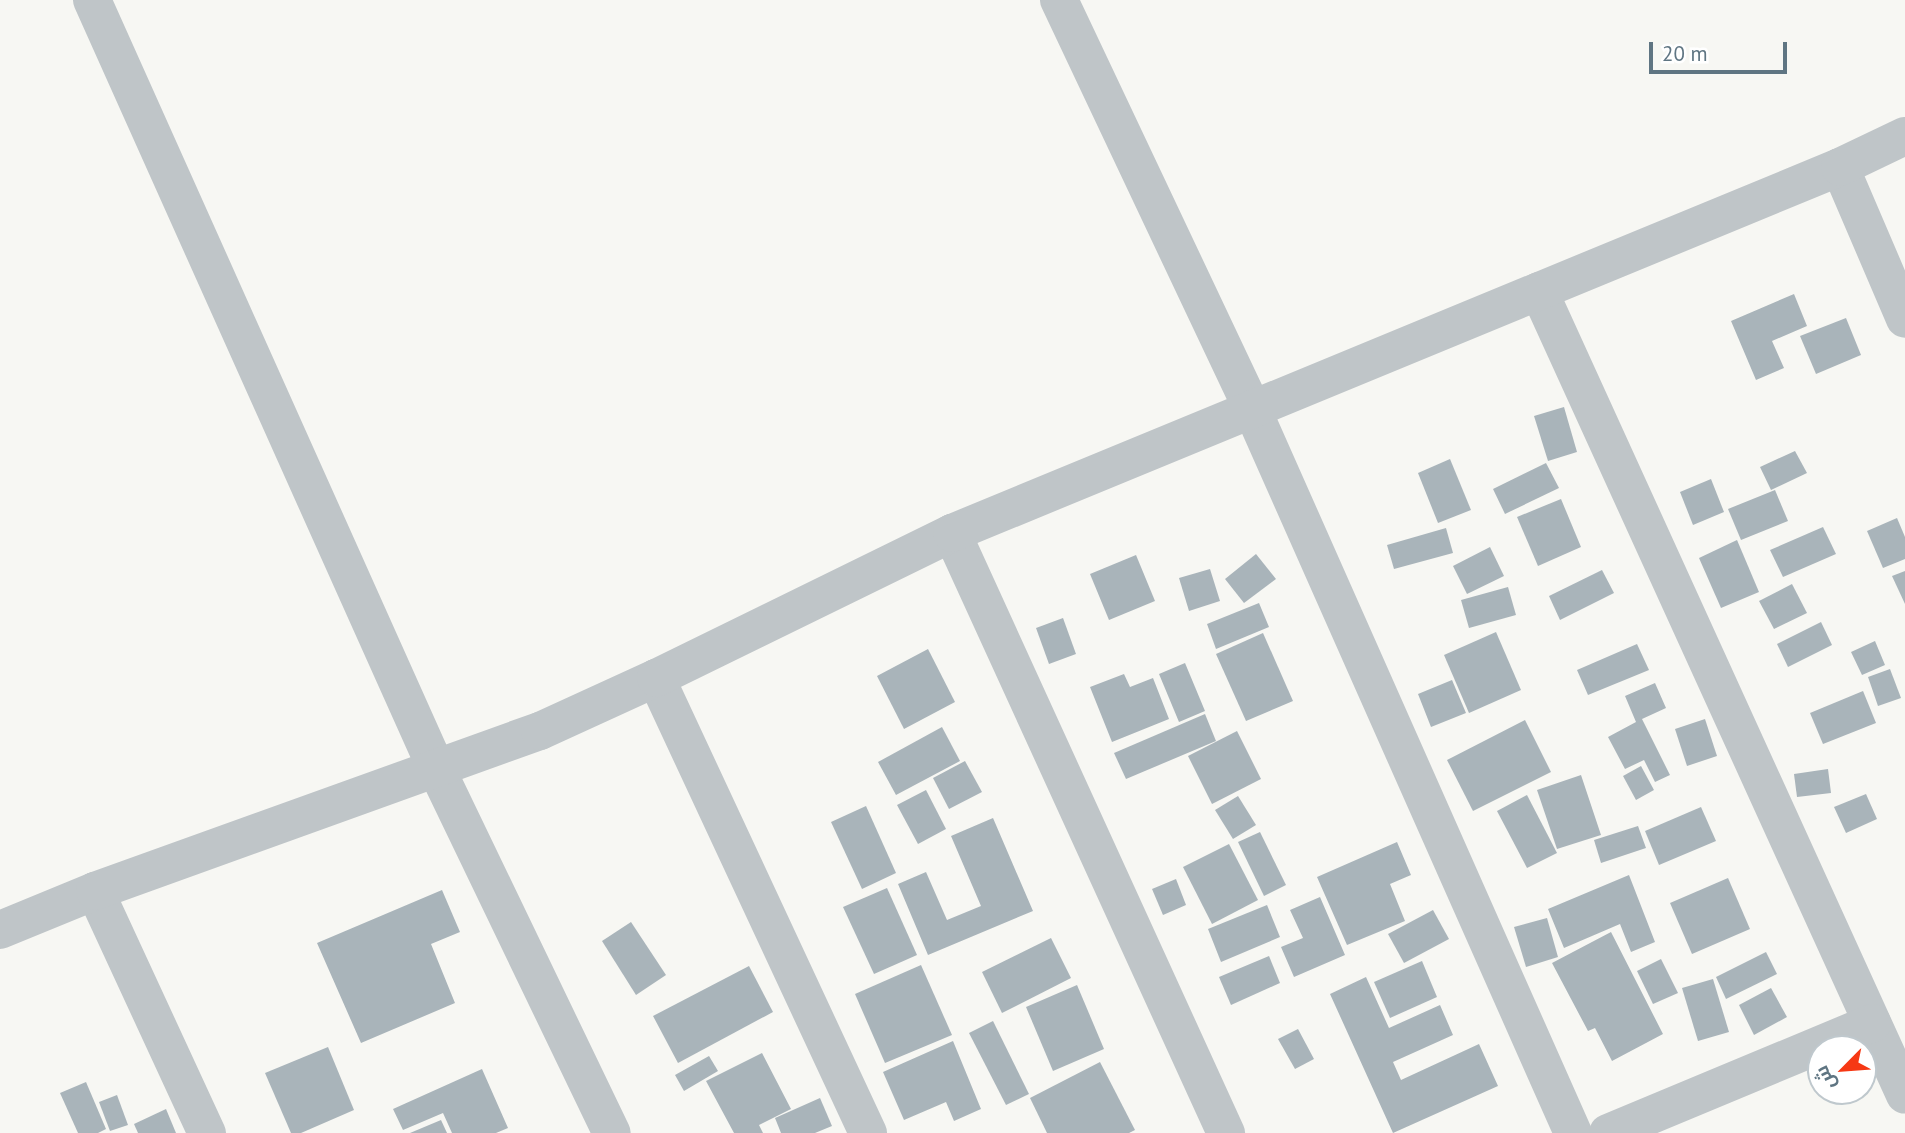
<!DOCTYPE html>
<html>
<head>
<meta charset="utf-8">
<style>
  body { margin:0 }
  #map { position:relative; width:1905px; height:1133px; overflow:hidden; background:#f7f7f3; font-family:"PT Sans",Cairo,sans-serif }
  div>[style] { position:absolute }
  .building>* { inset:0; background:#a9b4ba }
  .minor>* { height:38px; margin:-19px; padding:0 19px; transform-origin:19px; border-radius:19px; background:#bfc5c8 }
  span { translate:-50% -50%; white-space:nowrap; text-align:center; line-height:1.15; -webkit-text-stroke:7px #fff; paint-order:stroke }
  .north { position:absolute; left:1807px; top:1035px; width:70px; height:70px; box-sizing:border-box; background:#fff; border:2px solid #bfc8cd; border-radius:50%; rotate:245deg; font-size:19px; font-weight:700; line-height:28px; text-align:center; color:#5f7582 }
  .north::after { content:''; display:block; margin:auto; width:24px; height:32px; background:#f63814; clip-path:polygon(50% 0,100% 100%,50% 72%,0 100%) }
  .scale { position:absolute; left:1649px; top:42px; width:138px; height:32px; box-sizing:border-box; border:4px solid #5f7582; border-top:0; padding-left:9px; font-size:21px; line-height:24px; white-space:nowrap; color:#5f7582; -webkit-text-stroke:5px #fff; paint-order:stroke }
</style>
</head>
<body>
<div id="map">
  <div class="building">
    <i style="clip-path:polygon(1794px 294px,1807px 326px,1772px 341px,1784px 368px,1756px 380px,1731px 321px)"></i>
    <i style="clip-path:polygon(1846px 318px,1861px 355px,1816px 374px,1800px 336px)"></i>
    <i style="clip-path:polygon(1564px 407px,1577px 452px,1548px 461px,1534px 416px)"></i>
    <i style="clip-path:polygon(1795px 451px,1807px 473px,1771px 490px,1760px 467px)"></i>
    <i style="clip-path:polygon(1450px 459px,1471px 510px,1438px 523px,1418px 473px)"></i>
    <i style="clip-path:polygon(1546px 463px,1559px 488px,1505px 514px,1493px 489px)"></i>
    <i style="clip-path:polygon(1711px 479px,1724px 512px,1693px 525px,1680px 492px)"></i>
    <i style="clip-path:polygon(1775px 490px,1788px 521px,1741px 540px,1728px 509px)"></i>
    <i style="clip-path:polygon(1561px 499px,1581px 547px,1538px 566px,1517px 517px)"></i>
    <i style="clip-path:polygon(1897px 518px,1905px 537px,1905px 559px,1883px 568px,1867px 531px)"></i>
    <i style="clip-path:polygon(1823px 527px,1836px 554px,1783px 577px,1770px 550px)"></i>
    <i style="clip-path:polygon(1446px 528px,1453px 553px,1394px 569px,1387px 545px)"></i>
    <i style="clip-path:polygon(1737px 540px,1759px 592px,1721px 608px,1699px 558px)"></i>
    <i style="clip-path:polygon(1490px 547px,1504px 576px,1467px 594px,1453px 566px)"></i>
    <i style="clip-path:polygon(1256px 554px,1276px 579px,1244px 603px,1225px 579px)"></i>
    <i style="clip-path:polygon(1136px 555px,1155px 601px,1109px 620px,1090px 574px)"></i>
    <i style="clip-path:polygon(1210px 569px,1220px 601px,1189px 611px,1179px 578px)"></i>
    <i style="clip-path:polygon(1602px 570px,1614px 593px,1560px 620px,1549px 596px)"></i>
    <i style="clip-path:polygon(1905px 571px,1905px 604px,1892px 576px)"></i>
    <i style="clip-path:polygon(1792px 584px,1807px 613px,1774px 629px,1759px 601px)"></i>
    <i style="clip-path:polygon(1508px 587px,1516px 615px,1469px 628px,1461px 600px)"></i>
    <i style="clip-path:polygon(1259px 603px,1269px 627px,1216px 649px,1207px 624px)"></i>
    <i style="clip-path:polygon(1063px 618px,1076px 654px,1049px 664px,1036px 628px)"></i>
    <i style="clip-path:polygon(1821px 622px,1832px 645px,1788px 667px,1777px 644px)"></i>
    <i style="clip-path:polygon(1496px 632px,1521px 690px,1469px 713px,1444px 655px)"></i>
    <i style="clip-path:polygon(1263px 633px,1293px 701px,1246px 721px,1216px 654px)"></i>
    <i style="clip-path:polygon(1875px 641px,1885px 665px,1862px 675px,1851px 652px)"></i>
    <i style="clip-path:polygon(1637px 644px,1649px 670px,1588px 695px,1577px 670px)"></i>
    <i style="clip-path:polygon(928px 649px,955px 702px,904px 729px,877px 676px)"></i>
    <i style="clip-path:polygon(1185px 663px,1205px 711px,1179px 722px,1159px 674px)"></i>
    <i style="clip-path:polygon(1890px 669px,1901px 698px,1878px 706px,1868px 677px)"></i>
    <i style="clip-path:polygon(1124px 674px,1130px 687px,1153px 678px,1169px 719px,1112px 742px,1090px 687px)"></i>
    <i style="clip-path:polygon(1452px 680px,1466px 713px,1431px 727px,1418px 694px)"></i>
    <i style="clip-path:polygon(1655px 683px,1666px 708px,1642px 719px,1670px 775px,1655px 782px,1644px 760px,1625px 769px,1608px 737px,1636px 722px,1625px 696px)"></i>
    <i style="clip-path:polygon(1863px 691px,1876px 723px,1823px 744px,1810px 713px)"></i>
    <i style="clip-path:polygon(1205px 714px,1216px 741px,1126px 779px,1114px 753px)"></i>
    <i style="clip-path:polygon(1705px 719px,1717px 756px,1687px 766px,1675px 729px)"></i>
    <i style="clip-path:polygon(1525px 720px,1551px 772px,1473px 811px,1447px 760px)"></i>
    <i style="clip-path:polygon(942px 727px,960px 761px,896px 795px,878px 762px)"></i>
    <i style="clip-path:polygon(1237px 731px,1261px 779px,1212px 804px,1188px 756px)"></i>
    <i style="clip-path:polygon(965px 761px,982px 792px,949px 809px,933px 778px)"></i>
    <i style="clip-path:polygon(1641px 766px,1654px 790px,1636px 800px,1623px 776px)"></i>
    <i style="clip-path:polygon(1828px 769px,1831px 793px,1797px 797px,1794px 774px)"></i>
    <i style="clip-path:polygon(1581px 775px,1601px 835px,1557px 849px,1537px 790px)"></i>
    <i style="clip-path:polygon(926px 790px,946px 829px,918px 844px,897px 805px)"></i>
    <i style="clip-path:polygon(1866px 794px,1877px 819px,1846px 833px,1834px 807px)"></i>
    <i style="clip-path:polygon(1527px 795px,1557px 853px,1527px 868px,1497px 811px)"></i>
    <i style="clip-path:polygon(1238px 796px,1256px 825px,1233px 839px,1215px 810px)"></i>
    <i style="clip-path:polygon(866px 806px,896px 873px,862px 889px,831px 822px)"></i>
    <i style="clip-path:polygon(1701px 807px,1716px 841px,1659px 865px,1645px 831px)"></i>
    <i style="clip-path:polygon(993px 818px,1033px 911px,928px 955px,898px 884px,926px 872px,947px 920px,981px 906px,951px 836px)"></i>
    <i style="clip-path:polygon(1638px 826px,1646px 848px,1601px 863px,1594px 840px)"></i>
    <i style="clip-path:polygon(1260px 832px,1286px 885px,1264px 896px,1238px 842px)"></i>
    <i style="clip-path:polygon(1397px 842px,1411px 875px,1390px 884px,1405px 921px,1347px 945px,1317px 877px)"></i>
    <i style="clip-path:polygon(1229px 844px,1258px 900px,1212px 924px,1183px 867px)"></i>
    <i style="clip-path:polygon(1629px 875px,1655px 942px,1631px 952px,1620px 924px,1564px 948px,1548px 909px)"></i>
    <i style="clip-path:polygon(1728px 878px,1750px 929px,1692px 954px,1670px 903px)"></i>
    <i style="clip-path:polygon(1176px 879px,1186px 905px,1163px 915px,1152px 889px)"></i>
    <i style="clip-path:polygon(887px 888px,917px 955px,874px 974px,843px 907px)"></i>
    <i style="clip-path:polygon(442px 890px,460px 932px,431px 944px,455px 1003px,361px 1043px,317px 943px)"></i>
    <i style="clip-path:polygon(1320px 897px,1345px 955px,1294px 977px,1281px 947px,1303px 938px,1290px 910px)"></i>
    <i style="clip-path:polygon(1267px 905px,1280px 937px,1221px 962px,1208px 929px)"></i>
    <i style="clip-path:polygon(1433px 910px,1449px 939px,1404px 963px,1388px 934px)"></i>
    <i style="clip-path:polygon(1547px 918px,1558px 957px,1526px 967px,1514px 927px)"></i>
    <i style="clip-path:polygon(631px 922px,666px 975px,636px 995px,602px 941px)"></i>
    <i style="clip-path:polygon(1611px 932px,1663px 1034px,1612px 1061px,1595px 1028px,1588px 1031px,1552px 963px)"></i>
    <i style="clip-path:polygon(1051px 938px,1071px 978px,1002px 1013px,982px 972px)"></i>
    <i style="clip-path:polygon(1766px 952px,1777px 974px,1726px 999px,1716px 977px)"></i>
    <i style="clip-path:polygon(1269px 956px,1280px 983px,1231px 1005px,1219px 977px)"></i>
    <i style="clip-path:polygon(1661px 959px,1678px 993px,1653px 1004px,1637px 971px)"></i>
    <i style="clip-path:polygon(1422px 961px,1437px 997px,1390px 1018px,1374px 982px)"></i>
    <i style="clip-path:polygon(921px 965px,952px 1035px,885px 1063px,855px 994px)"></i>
    <i style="clip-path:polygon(749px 966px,773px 1012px,678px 1063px,653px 1016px)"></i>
    <i style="clip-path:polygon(1366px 977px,1389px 1028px,1440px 1005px,1453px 1035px,1393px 1062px,1401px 1080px,1479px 1044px,1498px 1086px,1393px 1133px,1330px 994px)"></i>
    <i style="clip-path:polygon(1713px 979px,1729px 1032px,1698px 1041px,1682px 988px)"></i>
    <i style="clip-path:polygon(1077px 985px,1104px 1049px,1053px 1071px,1026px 1007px)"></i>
    <i style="clip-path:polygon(1771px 988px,1787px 1017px,1754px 1035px,1739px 1005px)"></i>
    <i style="clip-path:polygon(993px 1021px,1029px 1094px,1006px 1105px,969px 1033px)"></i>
    <i style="clip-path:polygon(1298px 1029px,1314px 1059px,1295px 1069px,1278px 1039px)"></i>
    <i style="clip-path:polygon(953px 1041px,981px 1109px,954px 1121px,946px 1102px,904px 1120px,883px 1072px)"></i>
    <i style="clip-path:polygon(328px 1047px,354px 1110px,301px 1133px,291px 1133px,265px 1073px)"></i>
    <i style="clip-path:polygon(762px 1053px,791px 1109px,759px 1125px,763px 1133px,734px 1133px,706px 1081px)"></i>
    <i style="clip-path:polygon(709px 1056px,718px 1071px,684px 1091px,675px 1075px)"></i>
    <i style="clip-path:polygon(1100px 1062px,1135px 1130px,1129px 1133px,1047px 1133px,1030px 1098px)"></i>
    <i style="clip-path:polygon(482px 1069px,508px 1128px,496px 1133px,452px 1133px,443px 1113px,403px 1130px,393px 1109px)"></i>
    <i style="clip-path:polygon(86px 1082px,106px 1129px,98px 1133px,78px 1133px,60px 1093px)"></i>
    <i style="clip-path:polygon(117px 1095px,128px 1125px,110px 1131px,99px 1102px)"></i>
    <i style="clip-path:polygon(820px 1098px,832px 1126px,815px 1133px,781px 1133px,775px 1118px)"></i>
    <i style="clip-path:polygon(166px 1109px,176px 1133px,138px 1133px,134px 1124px)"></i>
    <i style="clip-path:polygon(441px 1120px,447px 1133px,410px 1133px)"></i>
  </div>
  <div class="minor">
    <i style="left:92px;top:0;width:842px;rotate:65.87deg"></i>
    <i style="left:436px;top:768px;width:405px;rotate:64.3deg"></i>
    <i style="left:1059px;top:0;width:452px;rotate:64.7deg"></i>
    <i style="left:1252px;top:409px;width:792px;rotate:66.09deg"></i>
    <i style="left:1840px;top:167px;width:165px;rotate:66.8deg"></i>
    <i style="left:1539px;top:291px;width:883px;rotate:65.52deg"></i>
    <i style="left:952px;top:533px;width:660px;rotate:65.46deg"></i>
    <i style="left:656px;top:678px;width:502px;rotate:65.02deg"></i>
    <i style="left:95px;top:891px;width:267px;rotate:65.2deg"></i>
    <i style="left:0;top:930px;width:103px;rotate:-22.3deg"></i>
    <i style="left:95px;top:891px;width:473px;rotate:-19.8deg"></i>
    <i style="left:540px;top:731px;width:128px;rotate:-24.6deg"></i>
    <i style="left:656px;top:678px;width:330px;rotate:-26.1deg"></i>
    <i style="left:952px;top:533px;width:960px;rotate:-22.4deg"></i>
    <i style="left:1840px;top:167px;width:72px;rotate:-25.5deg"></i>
    <i style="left:1608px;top:1133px;width:286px;rotate:-22.6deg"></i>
  </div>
  <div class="north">ش</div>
  <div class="scale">20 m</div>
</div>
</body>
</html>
